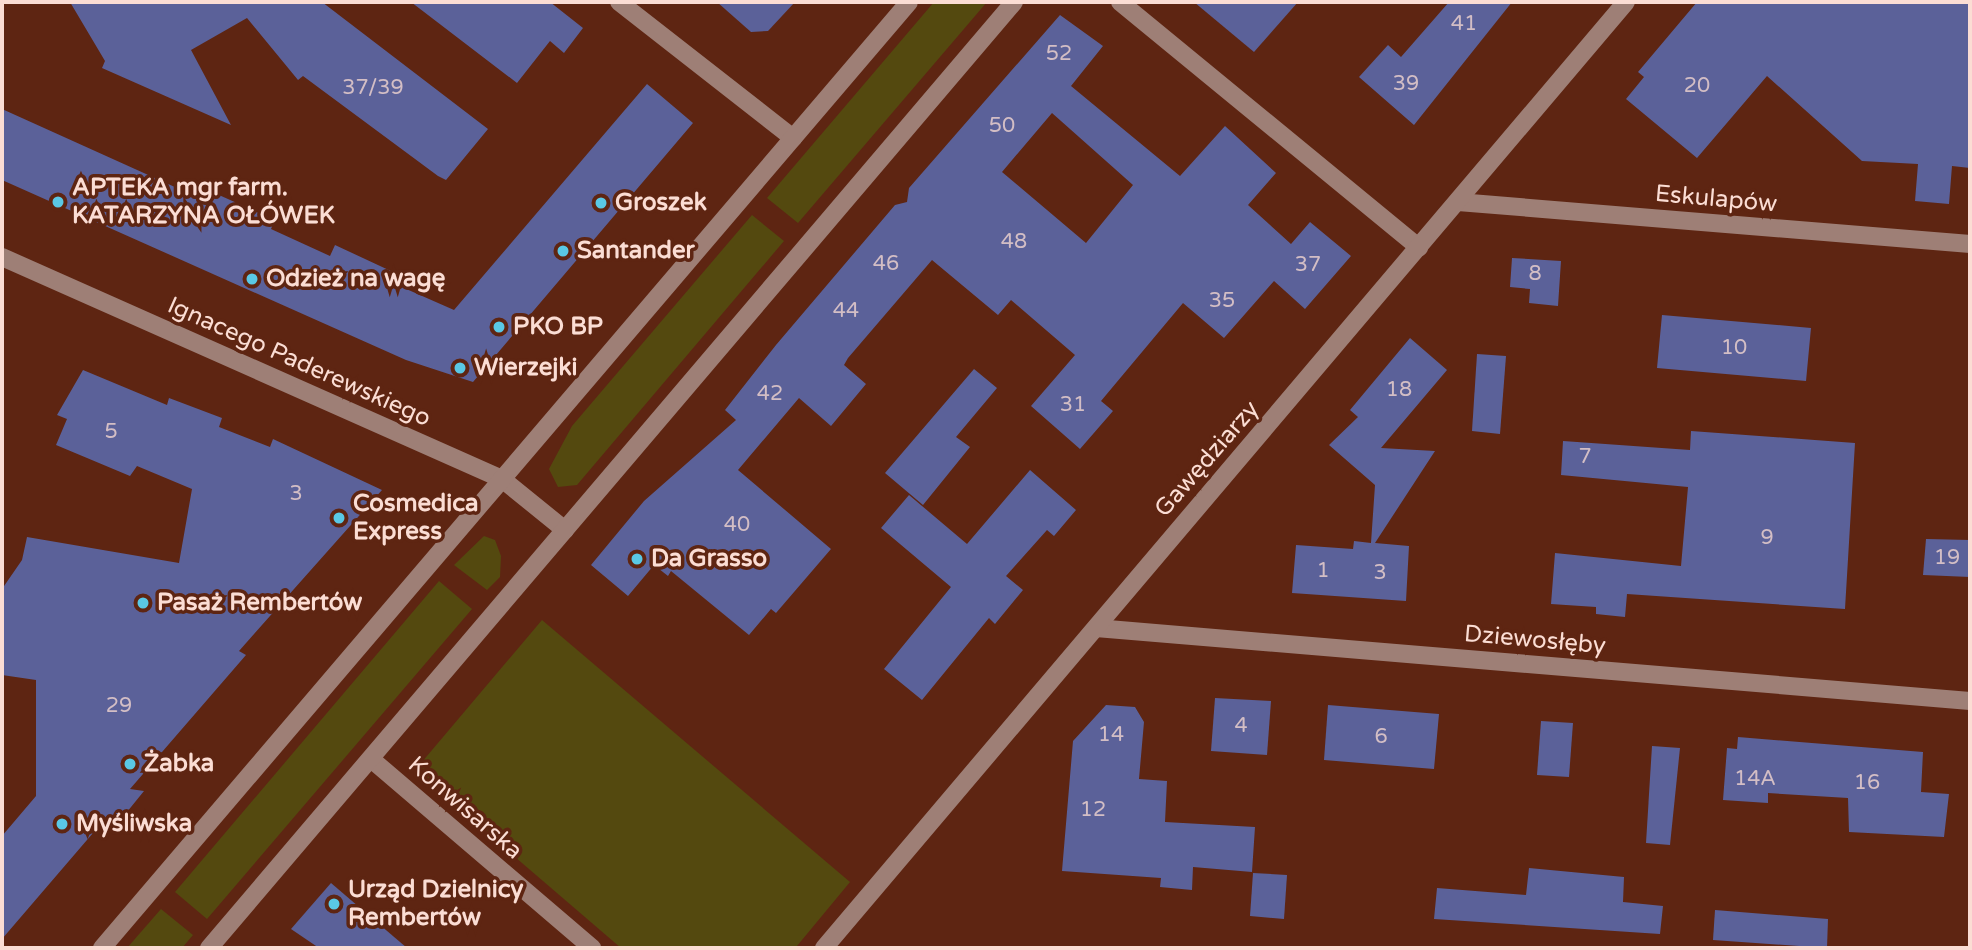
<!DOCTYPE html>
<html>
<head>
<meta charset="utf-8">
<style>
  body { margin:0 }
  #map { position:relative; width:1972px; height:950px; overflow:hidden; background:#5e2512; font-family:"Varela Round",sans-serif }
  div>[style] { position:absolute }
  .green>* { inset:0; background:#54490f }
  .building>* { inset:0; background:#5b6199 }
  .minor>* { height:18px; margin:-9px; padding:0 9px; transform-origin:9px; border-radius:9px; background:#9e7f76 }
  .dots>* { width:19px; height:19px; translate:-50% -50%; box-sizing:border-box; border:4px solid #5e2512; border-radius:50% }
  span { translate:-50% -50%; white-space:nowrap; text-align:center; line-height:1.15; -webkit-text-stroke:7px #5e2512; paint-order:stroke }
  .number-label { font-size:21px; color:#d3bec5 }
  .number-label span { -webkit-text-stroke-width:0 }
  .poi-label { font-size:24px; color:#fbddd4; font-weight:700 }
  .left { translate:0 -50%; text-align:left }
  .street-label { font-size:24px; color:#fbddd4 }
  .frame { position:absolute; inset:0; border:4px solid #fbddd4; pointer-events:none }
</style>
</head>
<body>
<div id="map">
  <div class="green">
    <i style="clip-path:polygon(934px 2px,987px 2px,798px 223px,767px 198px)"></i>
    <i style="clip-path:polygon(752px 215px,784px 241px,577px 485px,558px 487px,549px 469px,572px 426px)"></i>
    <i style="clip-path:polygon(484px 536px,495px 540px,501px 556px,500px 577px,487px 590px,454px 565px)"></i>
    <i style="clip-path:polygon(439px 581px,472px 609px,207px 919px,175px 892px)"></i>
    <i style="clip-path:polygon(542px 620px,850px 882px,797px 946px,621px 948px,423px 778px,416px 769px)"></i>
    <i style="clip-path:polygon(161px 909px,193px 935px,182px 948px,127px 948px)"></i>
  </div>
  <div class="building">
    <i style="clip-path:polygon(70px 2px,322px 2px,488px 129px,446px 180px,438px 176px,303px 76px,298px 80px,247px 18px,191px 50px,231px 125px,102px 68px,105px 61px)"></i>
    <i style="clip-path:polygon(411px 2px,550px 2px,583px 28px,564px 53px,550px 41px,517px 83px)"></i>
    <i style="clip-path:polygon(717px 2px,795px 2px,768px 31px,751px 32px)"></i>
    <i style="clip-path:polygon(1194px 2px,1298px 2px,1254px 52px)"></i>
    <i style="clip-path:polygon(1449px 2px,1512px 2px,1414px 125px,1359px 77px,1388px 45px,1401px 57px)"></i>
    <i style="clip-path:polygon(1697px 2px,1970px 2px,1970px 168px,1952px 166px,1949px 204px,1915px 201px,1918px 164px,1862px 161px,1767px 76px,1697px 158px,1626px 99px,1644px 77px,1638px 72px)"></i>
    <i style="clip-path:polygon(evenodd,1060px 15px,1103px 46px,1071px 86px,1180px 176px,1225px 126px,1276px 173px,1248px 205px,1291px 244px,1310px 222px,1351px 256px,1305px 309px,1274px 281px,1224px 338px,1183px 303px,1101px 401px,1113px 411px,1080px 449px,1031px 406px,1075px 355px,1011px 300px,998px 315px,932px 260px,848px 358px,844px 365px,866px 384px,831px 426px,799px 398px,738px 470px,831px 549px,776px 613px,771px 609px,749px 635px,671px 571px,668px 576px,654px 565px,628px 596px,591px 565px,644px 501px,736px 420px,725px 410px,776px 345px,895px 205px,907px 202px,909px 188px,1060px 15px,1052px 113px,1133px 185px,1086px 243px,1002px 172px,1052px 113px)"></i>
    <i style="clip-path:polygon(647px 84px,693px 123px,473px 382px,406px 360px,2px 180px,2px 109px,197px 197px,201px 187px,275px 220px,271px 229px,330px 256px,335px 245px,408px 279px,404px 288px,454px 310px)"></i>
    <i style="clip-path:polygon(1512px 258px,1561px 261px,1558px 306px,1529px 303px,1530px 289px,1510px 287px)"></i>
    <i style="clip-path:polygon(1662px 315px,1811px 328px,1806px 381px,1657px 368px)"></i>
    <i style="clip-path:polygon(1410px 338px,1447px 370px,1381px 448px,1435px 451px,1375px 543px,1409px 546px,1406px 601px,1292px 593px,1296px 545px,1353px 549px,1354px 541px,1371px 543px,1375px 485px,1329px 445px,1358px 417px,1350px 410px)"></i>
    <i style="clip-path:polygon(1477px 354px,1506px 356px,1500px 434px,1472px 431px)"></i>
    <i style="clip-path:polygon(974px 369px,997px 388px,956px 437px,970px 447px,923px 505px,885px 473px)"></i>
    <i style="clip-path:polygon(83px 370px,167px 405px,169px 398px,222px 418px,219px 427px,270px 447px,273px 439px,382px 490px,239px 651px,246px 655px,130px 789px,144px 791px,114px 828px,105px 819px,2px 939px,2px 836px,36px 796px,36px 680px,2px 675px,2px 589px,22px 560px,27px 537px,179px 563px,192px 489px,137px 466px,130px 476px,56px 445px,67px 419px,57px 415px)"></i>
    <i style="clip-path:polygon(1691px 431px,1855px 443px,1845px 609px,1627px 594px,1625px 617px,1596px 614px,1596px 607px,1551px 604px,1555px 553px,1681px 566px,1688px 487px,1561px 475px,1563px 441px,1690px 450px)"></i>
    <i style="clip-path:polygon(1030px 470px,1076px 510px,1054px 536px,1047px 530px,1006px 576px,1023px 590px,995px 624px,989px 618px,922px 700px,884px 669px,951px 587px,881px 528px,909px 495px,967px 544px)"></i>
    <i style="clip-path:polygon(1926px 539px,1970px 540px,1970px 577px,1923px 575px)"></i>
    <i style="clip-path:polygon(1215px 698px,1271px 701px,1267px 755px,1211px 751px)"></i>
    <i style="clip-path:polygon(1106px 705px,1135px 707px,1144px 722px,1139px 779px,1167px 781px,1165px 822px,1255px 827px,1252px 872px,1193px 867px,1192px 890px,1160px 887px,1161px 878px,1062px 871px,1073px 741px)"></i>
    <i style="clip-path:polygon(1328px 705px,1439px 714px,1434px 769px,1324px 760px)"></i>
    <i style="clip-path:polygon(1541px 721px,1573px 723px,1569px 777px,1537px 775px)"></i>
    <i style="clip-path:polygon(1738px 737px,1923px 752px,1921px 792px,1949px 794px,1944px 837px,1849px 832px,1848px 798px,1768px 793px,1768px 803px,1723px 800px,1727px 748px,1737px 749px)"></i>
    <i style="clip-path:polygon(1652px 746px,1680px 748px,1670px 845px,1646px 843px)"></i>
    <i style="clip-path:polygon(1529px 868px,1624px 877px,1623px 902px,1663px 906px,1660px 934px,1434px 919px,1437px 888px,1526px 895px)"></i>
    <i style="clip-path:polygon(1253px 873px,1287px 875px,1284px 919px,1250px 916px)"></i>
    <i style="clip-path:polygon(331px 883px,407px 948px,319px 948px,291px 929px)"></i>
    <i style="clip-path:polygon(1715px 910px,1828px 919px,1827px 948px,1713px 940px)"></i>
  </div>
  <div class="minor">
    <i style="left:619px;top:2px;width:221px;rotate:38deg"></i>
    <i style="left:1120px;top:2px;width:387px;rotate:39.4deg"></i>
    <i style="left:1458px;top:202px;width:514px;rotate:4.69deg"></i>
    <i style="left:2px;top:257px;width:547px;rotate:23.94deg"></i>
    <i style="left:502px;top:479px;width:81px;rotate:39deg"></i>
    <i style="left:1096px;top:628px;width:877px;rotate:4.77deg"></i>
    <i style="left:371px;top:759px;width:291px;rotate:40.5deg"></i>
    <i style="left:102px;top:948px;width:1243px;rotate:-49.53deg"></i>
    <i style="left:209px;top:948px;width:1242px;rotate:-49.6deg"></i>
    <i style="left:824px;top:948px;width:1240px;rotate:-49.71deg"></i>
  </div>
  <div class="dots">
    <i style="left:58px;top:202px;background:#5ac8e5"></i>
    <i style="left:601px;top:203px;background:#5ac8e5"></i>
    <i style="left:563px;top:251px;background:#5ac8e5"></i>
    <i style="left:252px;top:279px;background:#5ac8e5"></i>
    <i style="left:499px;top:327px;background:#5ac8e5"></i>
    <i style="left:460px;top:368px;background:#5ac8e5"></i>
    <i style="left:339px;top:518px;background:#5ac8e5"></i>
    <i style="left:637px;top:559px;background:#5ac8e5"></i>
    <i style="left:143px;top:603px;background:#5ac8e5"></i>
    <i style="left:130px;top:764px;background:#5ac8e5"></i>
    <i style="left:62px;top:824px;background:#5ac8e5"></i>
    <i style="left:334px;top:904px;background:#5ac8e5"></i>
  </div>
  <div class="number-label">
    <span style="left:1464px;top:24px">41</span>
    <span style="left:1059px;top:54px">52</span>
    <span style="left:1406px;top:84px">39</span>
    <span style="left:1697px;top:86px">20</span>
    <span style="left:373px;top:88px">37/39</span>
    <span style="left:1002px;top:126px">50</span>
    <span style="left:1014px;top:242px">48</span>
    <span style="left:886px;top:264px">46</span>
    <span style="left:1308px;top:265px">37</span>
    <span style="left:1535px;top:274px">8</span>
    <span style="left:1222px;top:301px">35</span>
    <span style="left:846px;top:311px">44</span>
    <span style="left:1734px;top:348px">10</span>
    <span style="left:1399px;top:390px">18</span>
    <span style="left:770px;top:394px">42</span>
    <span style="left:1073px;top:405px">31</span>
    <span style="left:111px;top:432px">5</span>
    <span style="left:1585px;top:457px">7</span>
    <span style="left:296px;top:494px">3</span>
    <span style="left:737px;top:525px">40</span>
    <span style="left:1767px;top:538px">9</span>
    <span style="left:1947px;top:558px">19</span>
    <span style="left:1323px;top:571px">1</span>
    <span style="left:1380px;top:573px">3</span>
    <span style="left:119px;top:706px">29</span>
    <span style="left:1241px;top:726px">4</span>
    <span style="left:1111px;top:735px">14</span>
    <span style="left:1381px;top:737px">6</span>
    <span style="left:1755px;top:779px">14A</span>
    <span style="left:1867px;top:783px">16</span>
    <span style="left:1093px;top:810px">12</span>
  </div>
  <div class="poi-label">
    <span class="left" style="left:72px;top:202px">APTEKA mgr farm.<br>KATARZYNA OŁÓWEK</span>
    <span class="left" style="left:615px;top:203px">Groszek</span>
    <span class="left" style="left:577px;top:251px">Santander</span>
    <span class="left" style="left:266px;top:279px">Odzież na wagę</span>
    <span class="left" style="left:513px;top:327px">PKO BP</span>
    <span class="left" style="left:474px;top:368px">Wierzejki</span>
    <span class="left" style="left:353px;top:518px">Cosmedica<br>Express</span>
    <span class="left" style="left:651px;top:559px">Da Grasso</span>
    <span class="left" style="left:157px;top:603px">Pasaż Rembertów</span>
    <span class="left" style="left:144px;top:764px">Żabka</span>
    <span class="left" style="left:76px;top:824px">Myśliwska</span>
    <span class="left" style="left:348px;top:904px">Urząd Dzielnicy<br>Rembertów</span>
  </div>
  <div class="street-label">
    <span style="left:1716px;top:199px;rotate:5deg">Eskulapów</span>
    <span style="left:299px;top:362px;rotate:24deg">Ignacego Paderewskiego</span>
    <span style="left:1207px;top:459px;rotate:-49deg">Gawędziarzy</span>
    <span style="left:1535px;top:640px;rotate:5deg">Dziewosłęby</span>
    <span style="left:465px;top:808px;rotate:41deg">Konwisarska</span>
  </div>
  <div class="frame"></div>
</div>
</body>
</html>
